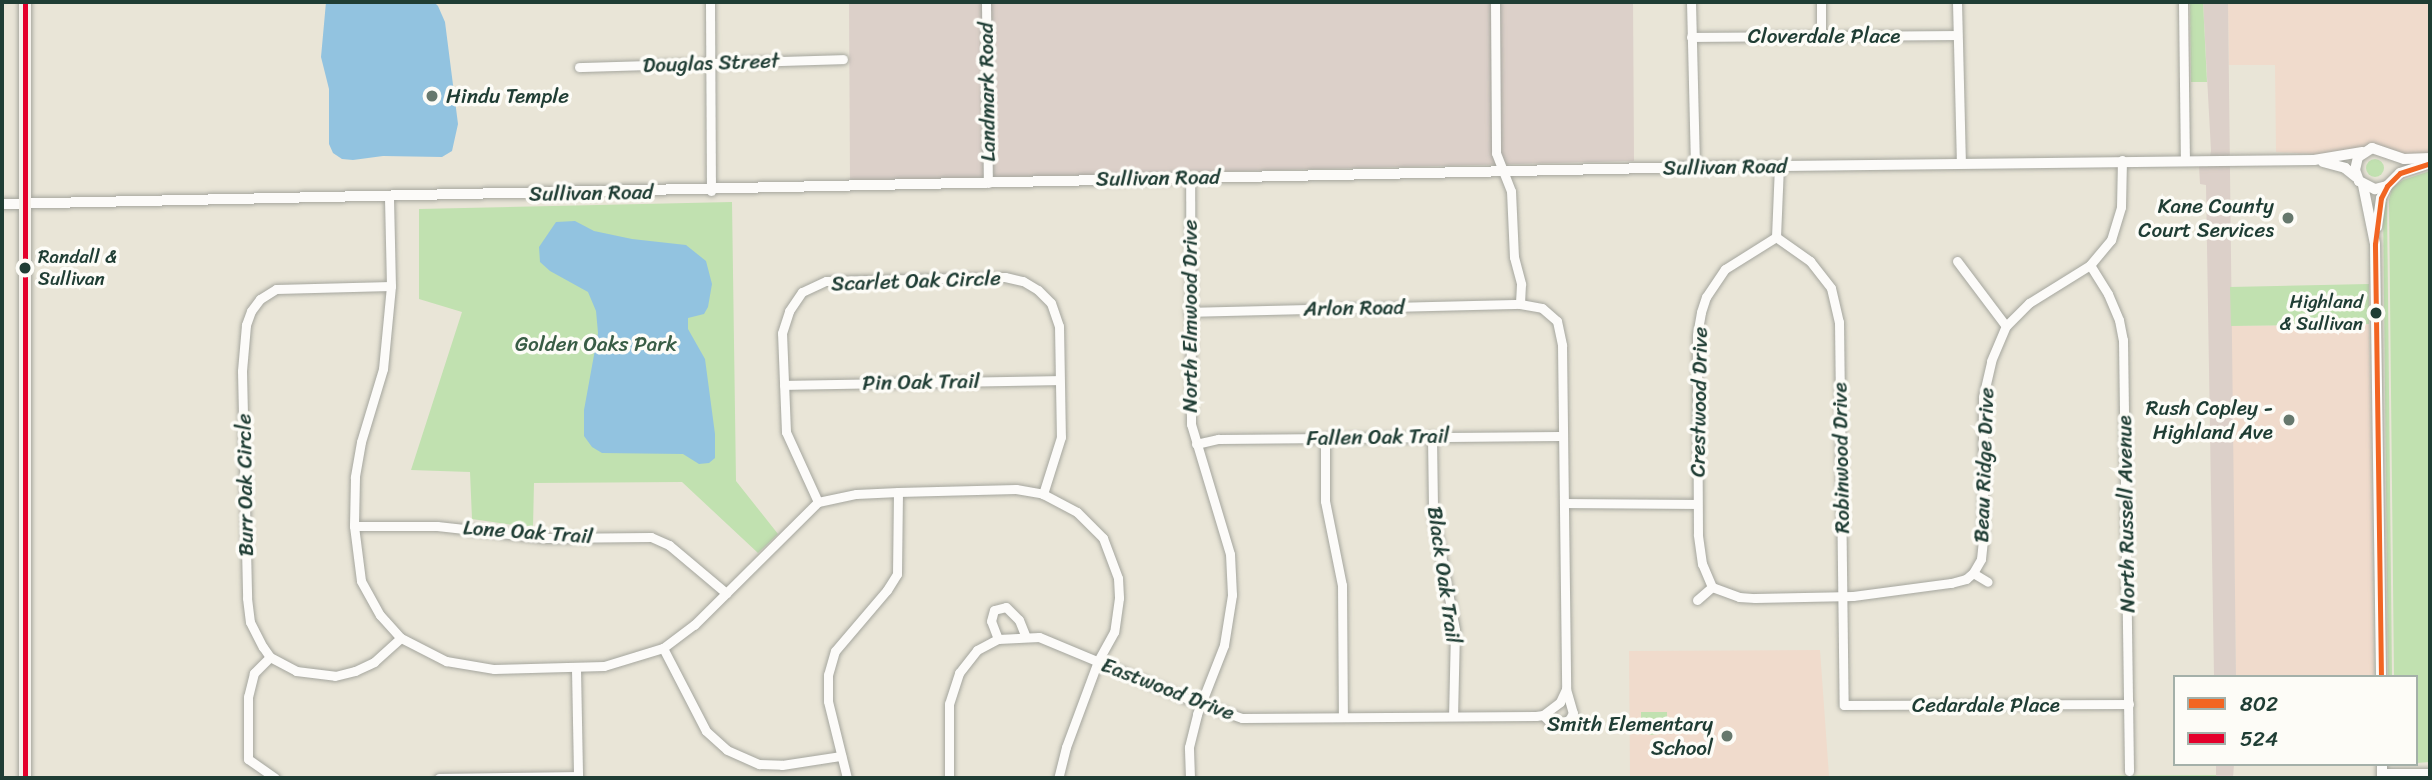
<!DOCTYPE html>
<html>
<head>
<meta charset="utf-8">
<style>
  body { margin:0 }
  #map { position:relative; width:2432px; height:780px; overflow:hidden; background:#e9e5d7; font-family:Sriracha,sans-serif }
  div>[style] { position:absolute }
  .built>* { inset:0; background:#f0dbcc }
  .industrial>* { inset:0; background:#dcd0c9 }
  .green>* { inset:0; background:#c1e1b0 }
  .round { border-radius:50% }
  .water>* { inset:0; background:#92c3e0 }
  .roads { filter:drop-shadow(0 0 2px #a5a69e) drop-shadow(0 0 2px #a5a69e) }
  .minor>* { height:9px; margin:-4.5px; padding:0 4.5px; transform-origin:4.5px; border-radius:4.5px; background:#fcfbf9 }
  .tertiary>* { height:10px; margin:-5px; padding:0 5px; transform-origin:5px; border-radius:5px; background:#fcfbf9 }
  .secondary>* { height:12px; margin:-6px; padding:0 6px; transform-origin:6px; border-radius:6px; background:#f4f1eb }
  .bus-1>* { height:5px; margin:-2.5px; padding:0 2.5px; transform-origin:2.5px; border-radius:2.5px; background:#f26522 }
  .bus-2>* { height:5px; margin:-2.5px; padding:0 2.5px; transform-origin:2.5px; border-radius:2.5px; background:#e4002b }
  .dots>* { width:19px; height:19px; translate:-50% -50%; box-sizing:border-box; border:4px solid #fdfcf7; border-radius:50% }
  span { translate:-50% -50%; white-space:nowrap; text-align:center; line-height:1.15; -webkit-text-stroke:7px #fdfcf7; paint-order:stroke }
  .bus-label { font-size:19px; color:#1f3d34 }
  .left { translate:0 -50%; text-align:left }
  .right { translate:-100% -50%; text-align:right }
  .street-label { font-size:21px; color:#1f3d34 }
  .poi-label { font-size:21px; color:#1f3d34 }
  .park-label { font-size:21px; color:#395d46 }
  .frame { position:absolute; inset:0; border:4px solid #1f3d34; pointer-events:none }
  .legend { position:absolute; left:2173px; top:675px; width:245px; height:91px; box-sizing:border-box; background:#fdfcf7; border:2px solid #a4b0a9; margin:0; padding:9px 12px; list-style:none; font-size:21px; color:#1f3d34 }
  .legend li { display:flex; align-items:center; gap:14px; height:35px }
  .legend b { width:35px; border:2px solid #a4b0a9 }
</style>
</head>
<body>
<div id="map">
  <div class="built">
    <i style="clip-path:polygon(2228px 2px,2430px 2px,2430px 153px,2412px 156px,2377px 146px,2333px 155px,2276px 152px,2275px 65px,2229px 65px)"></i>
    <i style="clip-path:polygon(2369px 324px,2374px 677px,2236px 677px,2231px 326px)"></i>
    <i style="clip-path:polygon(1820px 650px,1829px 776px,1819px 778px,1630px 778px,1629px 651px)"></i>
  </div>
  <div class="industrial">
    <i style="clip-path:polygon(849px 2px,1633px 2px,1634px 161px,850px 181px)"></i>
    <i style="clip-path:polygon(2203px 2px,2228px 2px,2236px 677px,2214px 677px,2206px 185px,2200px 184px,2199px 166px,2208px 167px,2211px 151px)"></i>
    <i style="clip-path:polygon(2216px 764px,2234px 764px,2233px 778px,2216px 778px)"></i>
  </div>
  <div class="green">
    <i style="clip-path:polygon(2190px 2px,2203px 2px,2207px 82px,2191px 82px)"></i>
    <i class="round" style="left:2366px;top:159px;width:18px;height:18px"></i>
    <i style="clip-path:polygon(2430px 171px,2430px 762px,2416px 763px,2416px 677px,2394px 677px,2389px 200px,2392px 188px,2403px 180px)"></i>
    <i style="clip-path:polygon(732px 202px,736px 481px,778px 534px,758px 553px,682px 482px,534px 483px,533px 528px,472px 519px,470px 472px,411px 470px,462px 312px,419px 299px,419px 209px)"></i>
    <i style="clip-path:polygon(2383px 202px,2387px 202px,2392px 677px,2388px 677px)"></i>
    <i style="clip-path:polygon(2369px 284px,2369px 324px,2231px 326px,2230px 287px)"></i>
    <i style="clip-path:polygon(1641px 712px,1667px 712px,1667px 722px,1660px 723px,1660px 734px,1649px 735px,1648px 723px,1641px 723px)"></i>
    <i style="clip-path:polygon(2216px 775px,2216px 778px,1819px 778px,1829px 776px)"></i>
  </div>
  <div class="water">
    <i style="clip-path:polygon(326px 2px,434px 2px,438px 6px,445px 22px,458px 124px,452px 151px,442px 157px,383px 156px,353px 160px,342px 159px,333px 153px,329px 144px,329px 89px,321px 57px)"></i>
    <i style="clip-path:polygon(575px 221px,594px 231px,632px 239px,686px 245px,706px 261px,712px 284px,708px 307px,704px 314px,688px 318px,688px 329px,705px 359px,715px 434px,715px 458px,709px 463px,699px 464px,683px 454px,602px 453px,592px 447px,584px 436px,584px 410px,598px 333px,596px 311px,588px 292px,550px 271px,540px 262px,539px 247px,556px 222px)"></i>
  </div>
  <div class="roads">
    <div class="minor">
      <i style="left:710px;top:2px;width:189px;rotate:89.7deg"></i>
      <i style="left:986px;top:2px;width:181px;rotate:89.4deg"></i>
      <i style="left:1495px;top:2px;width:151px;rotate:89.6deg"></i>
      <i style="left:1496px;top:153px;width:41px;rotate:68.5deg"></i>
      <i style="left:1511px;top:191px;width:66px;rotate:87.4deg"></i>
      <i style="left:1514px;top:257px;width:28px;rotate:75deg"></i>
      <i style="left:1521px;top:284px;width:20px;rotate:93deg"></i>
      <i style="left:1520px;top:304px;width:22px;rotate:10deg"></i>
      <i style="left:1542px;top:308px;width:20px;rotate:41deg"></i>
      <i style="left:1557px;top:321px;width:25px;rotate:78deg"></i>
      <i style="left:1562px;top:345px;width:344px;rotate:89.3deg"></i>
      <i style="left:1566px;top:689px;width:25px;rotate:74deg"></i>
      <i style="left:1573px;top:713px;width:8px;rotate:120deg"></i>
      <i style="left:1569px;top:720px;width:10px;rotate:163deg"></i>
      <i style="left:1559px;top:723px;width:10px;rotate:-169deg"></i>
      <i style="left:1549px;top:721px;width:8px;rotate:-135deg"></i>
      <i style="left:1691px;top:2px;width:165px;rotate:88.6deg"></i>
      <i style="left:1821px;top:2px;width:33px;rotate:90deg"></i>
      <i style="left:1957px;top:2px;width:160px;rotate:88.6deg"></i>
      <i style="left:2183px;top:2px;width:157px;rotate:89.3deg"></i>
      <i style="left:1691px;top:37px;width:266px;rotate:-0.4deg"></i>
      <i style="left:579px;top:67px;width:264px;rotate:-1.7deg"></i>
      <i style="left:389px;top:198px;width:88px;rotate:88.7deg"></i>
      <i style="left:391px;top:286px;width:83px;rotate:95.5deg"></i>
      <i style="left:383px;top:369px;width:76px;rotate:106.8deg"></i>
      <i style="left:361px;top:442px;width:36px;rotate:100deg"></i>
      <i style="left:355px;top:477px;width:49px;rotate:91.2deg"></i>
      <i style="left:354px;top:526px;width:55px;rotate:82.7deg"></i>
      <i style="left:361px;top:581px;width:39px;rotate:61deg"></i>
      <i style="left:380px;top:615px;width:31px;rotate:48deg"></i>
      <i style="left:401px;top:638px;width:51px;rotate:27.1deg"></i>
      <i style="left:446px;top:661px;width:49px;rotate:9.5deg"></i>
      <i style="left:494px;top:669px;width:110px;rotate:-1.6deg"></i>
      <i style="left:604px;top:666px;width:62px;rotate:-17deg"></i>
      <i style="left:663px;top:648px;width:39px;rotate:-37deg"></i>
      <i style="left:694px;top:625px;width:175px;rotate:-44.8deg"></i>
      <i style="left:818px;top:502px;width:39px;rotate:-12deg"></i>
      <i style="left:856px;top:494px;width:42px;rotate:-2.7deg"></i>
      <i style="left:898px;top:492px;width:118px;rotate:-1.5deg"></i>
      <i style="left:1016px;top:489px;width:27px;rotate:10deg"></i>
      <i style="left:1043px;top:494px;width:38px;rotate:28deg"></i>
      <i style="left:1077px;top:512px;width:37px;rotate:45deg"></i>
      <i style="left:1103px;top:538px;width:43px;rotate:69.4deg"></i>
      <i style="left:1118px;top:578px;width:20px;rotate:87deg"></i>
      <i style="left:1119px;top:598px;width:34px;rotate:98deg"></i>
      <i style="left:1114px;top:632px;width:33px;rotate:119deg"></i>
      <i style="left:1098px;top:661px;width:92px;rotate:110.4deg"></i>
      <i style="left:1066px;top:747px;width:32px;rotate:104deg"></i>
      <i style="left:1776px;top:237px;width:42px;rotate:35.2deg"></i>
      <i style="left:1810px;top:261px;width:34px;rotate:52deg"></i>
      <i style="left:1831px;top:288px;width:35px;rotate:77deg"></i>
      <i style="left:1839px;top:322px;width:383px;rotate:89.3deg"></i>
      <i style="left:1844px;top:705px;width:285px;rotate:-0.2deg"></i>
      <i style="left:1957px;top:261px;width:81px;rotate:53deg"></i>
      <i style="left:2090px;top:265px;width:34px;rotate:58deg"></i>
      <i style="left:2108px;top:294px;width:28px;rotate:67deg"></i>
      <i style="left:2119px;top:320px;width:20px;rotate:79deg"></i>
      <i style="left:2123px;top:340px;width:431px;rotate:89.2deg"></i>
      <i style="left:391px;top:286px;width:115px;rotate:178.5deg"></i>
      <i style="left:276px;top:289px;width:19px;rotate:148deg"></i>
      <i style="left:260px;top:299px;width:15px;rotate:127deg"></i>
      <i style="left:251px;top:311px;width:15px;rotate:110deg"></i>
      <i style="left:246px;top:325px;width:46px;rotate:95deg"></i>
      <i style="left:242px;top:371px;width:227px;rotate:88.7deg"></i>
      <i style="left:247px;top:598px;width:24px;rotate:83deg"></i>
      <i style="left:250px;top:622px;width:28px;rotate:63deg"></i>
      <i style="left:263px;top:647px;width:12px;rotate:55deg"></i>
      <i style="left:270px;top:657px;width:30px;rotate:28deg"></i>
      <i style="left:296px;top:671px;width:39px;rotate:7deg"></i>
      <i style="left:335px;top:676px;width:21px;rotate:-14deg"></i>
      <i style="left:355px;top:671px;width:21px;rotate:-25deg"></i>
      <i style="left:374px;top:662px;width:36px;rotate:-42deg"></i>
      <i style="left:1189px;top:312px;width:331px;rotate:-1.4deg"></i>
      <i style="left:784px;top:385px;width:275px;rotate:-1deg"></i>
      <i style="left:1432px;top:436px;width:76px;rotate:89.2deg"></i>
      <i style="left:1433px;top:512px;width:120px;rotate:79.4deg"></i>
      <i style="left:1455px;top:630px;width:85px;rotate:91.3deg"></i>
      <i style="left:1325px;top:438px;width:63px;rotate:90deg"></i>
      <i style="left:1325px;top:501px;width:86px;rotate:78.6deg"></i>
      <i style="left:1342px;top:585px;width:131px;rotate:89.6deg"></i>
      <i style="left:1196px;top:444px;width:23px;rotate:-13deg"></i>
      <i style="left:1218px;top:439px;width:343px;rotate:-0.5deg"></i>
      <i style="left:818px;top:502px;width:77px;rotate:-114.6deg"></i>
      <i style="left:786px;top:432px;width:99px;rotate:-92.3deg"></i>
      <i style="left:782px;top:333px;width:23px;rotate:-72deg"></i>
      <i style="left:789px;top:311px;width:23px;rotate:-56deg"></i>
      <i style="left:802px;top:292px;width:26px;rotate:-25deg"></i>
      <i style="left:826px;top:281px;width:179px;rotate:-1.3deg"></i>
      <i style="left:1005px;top:277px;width:18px;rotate:13deg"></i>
      <i style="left:1023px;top:281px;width:17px;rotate:31deg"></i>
      <i style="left:1038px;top:290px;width:18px;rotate:45deg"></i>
      <i style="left:1051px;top:303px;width:24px;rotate:71deg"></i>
      <i style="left:1059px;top:326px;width:111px;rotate:89deg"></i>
      <i style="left:1061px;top:437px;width:60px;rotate:107.5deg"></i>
      <i style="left:1564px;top:503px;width:133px;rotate:0.4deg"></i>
      <i style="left:354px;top:526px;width:83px"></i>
      <i style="left:437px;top:526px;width:109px;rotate:6.3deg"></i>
      <i style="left:545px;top:538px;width:106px;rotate:-0.5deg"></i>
      <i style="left:651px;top:537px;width:20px;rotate:24deg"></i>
      <i style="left:669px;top:545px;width:75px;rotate:40.1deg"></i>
      <i style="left:1973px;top:573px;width:16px;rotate:-60deg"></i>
      <i style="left:1981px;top:559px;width:20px;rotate:-84deg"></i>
      <i style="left:1983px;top:539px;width:142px;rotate:-90deg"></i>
      <i style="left:1983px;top:397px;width:37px;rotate:-77deg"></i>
      <i style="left:1991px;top:361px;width:38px;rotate:-67deg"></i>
      <i style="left:2006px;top:326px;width:33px;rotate:-45deg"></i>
      <i style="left:2029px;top:303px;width:72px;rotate:-31.9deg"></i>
      <i style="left:2090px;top:265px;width:33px;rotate:-50deg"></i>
      <i style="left:2111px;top:240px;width:34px;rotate:-73deg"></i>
      <i style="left:2121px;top:207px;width:47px;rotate:-88.8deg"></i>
      <i style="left:1712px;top:587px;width:29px;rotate:20deg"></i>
      <i style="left:1739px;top:597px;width:16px;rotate:4deg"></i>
      <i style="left:1755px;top:598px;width:98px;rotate:-1.2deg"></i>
      <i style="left:1853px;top:596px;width:99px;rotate:-7.6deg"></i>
      <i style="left:1951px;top:583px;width:16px;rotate:-15deg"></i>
      <i style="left:1966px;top:579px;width:9px;rotate:-41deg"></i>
      <i style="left:1973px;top:573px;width:17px;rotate:31deg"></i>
      <i style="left:1697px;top:600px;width:20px;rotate:-41deg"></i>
      <i style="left:1712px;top:587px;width:25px;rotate:-113deg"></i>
      <i style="left:1702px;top:564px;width:30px;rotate:-98deg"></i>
      <i style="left:1698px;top:534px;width:199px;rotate:-90.3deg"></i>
      <i style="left:1697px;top:335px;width:23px;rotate:-80deg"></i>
      <i style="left:1701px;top:312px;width:16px;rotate:-72deg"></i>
      <i style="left:1706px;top:297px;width:34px;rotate:-56deg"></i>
      <i style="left:1725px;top:269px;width:60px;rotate:-32.1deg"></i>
      <i style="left:1776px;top:237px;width:71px;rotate:-87.6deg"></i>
      <i style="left:998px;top:639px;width:19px;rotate:-111deg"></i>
      <i style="left:991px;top:621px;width:11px;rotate:-75deg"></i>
      <i style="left:994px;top:610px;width:12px;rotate:-14deg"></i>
      <i style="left:1006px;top:607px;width:18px;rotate:45deg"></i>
      <i style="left:1019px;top:620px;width:18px;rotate:68deg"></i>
      <i style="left:663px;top:648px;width:93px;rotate:62.6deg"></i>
      <i style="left:706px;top:731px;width:28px;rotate:42deg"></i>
      <i style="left:727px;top:750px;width:35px;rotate:24deg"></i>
      <i style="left:759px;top:764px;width:23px;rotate:2deg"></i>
      <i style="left:782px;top:765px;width:60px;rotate:-8.7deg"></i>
      <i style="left:270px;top:657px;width:23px;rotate:135deg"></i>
      <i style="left:254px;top:673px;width:25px;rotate:104deg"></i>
      <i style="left:248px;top:697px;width:62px;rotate:90deg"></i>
      <i style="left:248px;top:759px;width:33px;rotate:35deg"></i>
      <i style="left:576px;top:669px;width:109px;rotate:88.9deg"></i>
      <i style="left:2382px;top:773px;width:48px"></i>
      <i style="left:439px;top:778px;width:139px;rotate:-0.8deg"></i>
      <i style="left:847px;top:778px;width:79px;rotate:-103.9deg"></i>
      <i style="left:828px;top:701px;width:26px;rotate:-90deg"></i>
      <i style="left:828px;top:675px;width:25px;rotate:-74deg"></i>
      <i style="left:835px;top:651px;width:80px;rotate:-49.6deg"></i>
      <i style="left:887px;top:590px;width:19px;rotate:-58deg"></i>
      <i style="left:897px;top:574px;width:82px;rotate:-89.3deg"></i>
      <i style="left:949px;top:778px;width:74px;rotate:-90deg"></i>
      <i style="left:949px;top:704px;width:33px;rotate:-72deg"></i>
      <i style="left:959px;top:673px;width:29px;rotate:-52deg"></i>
      <i style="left:977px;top:650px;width:24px;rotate:-28deg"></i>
      <i style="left:998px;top:639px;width:41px;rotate:-2.8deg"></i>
      <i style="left:1039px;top:637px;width:161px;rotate:22.6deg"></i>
      <i style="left:1188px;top:699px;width:57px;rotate:19.4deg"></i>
      <i style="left:1242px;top:718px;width:294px;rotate:-0.4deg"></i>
      <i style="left:1536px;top:716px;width:7px;rotate:-8deg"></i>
      <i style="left:1543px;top:715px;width:21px;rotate:-37deg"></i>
      <i style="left:1560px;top:702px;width:14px;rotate:-65deg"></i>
      <i style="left:1190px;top:778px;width:31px;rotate:-92deg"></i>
      <i style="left:1189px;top:747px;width:34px;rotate:-76deg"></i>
      <i style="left:1197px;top:714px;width:74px;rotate:-68.6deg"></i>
      <i style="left:1224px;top:645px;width:51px;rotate:-80.9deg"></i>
      <i style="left:1232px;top:595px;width:41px;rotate:-92.8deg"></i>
      <i style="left:1230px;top:554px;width:136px;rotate:-106.7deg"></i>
      <i style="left:1191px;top:424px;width:247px;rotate:-90.2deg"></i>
    </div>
    <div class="tertiary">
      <i style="left:2430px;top:158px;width:26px;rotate:178deg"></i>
      <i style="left:2404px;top:159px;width:34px;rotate:-161deg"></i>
      <i style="left:2372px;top:148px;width:17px;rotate:147deg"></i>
      <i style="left:2358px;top:157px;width:13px;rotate:103deg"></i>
      <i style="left:2355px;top:170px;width:12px;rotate:70deg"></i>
      <i style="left:2359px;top:181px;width:18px;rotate:27deg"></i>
      <i style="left:2375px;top:189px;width:12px;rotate:-14deg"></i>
      <i style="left:2387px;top:186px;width:18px;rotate:-45deg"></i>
      <i style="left:2400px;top:173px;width:32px;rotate:-18deg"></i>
      <i style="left:2323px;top:162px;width:23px;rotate:15deg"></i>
      <i style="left:2345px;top:168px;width:14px;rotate:39deg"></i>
      <i style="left:2363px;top:185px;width:60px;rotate:78.5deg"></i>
      <i style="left:2375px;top:244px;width:433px;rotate:89.2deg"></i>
      <i style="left:2px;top:204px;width:1693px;rotate:-1.25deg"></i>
      <i style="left:1695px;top:167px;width:619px;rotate:-0.65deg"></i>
      <i style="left:2314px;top:160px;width:49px;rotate:-9.5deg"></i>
      <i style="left:2377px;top:227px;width:29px;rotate:-82deg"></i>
      <i style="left:2381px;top:198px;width:13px;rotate:-63deg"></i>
      <i style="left:2382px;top:764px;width:14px;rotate:90deg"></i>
    </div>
    <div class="secondary">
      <i style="left:25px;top:2px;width:776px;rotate:90deg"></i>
    </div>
  </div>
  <div class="bus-1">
    <i style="left:2381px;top:677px;width:433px;rotate:-90.8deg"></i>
    <i style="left:2375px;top:244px;width:46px;rotate:-82.6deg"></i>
    <i style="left:2381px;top:198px;width:13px;rotate:-63deg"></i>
    <i style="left:2387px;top:186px;width:18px;rotate:-45deg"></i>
    <i style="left:2400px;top:173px;width:32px;rotate:-18deg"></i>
  </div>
  <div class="bus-2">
    <i style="left:25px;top:2px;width:776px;rotate:90deg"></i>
  </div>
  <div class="dots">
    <i style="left:432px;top:96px;background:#66786d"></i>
    <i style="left:2288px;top:218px;background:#66786d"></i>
    <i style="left:25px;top:268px;background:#1f3d34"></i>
    <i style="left:2376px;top:313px;background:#1f3d34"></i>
    <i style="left:2289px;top:420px;background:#66786d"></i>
    <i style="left:1727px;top:736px;background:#66786d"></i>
  </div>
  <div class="bus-label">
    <span class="left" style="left:38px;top:268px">Randall &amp;<br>Sullivan</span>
    <span class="right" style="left:2363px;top:313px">Highland<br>&amp; Sullivan</span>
  </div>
  <div class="street-label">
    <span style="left:1824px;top:36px">Cloverdale Place</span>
    <span style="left:711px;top:63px;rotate:-2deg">Douglas Street</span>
    <span style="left:987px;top:92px;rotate:-91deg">Landmark Road</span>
    <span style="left:1725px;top:167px;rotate:-1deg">Sullivan Road</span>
    <span style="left:1158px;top:178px;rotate:-1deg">Sullivan Road</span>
    <span style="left:591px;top:193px;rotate:-1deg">Sullivan Road</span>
    <span style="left:916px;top:281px;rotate:-2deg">Scarlet Oak Circle</span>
    <span style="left:1354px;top:308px;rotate:-1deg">Arlon Road</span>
    <span style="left:1190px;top:316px;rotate:-90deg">North Elmwood Drive</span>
    <span style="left:921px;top:382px;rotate:-1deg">Pin Oak Trail</span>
    <span style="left:1699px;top:402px;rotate:-89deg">Crestwood Drive</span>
    <span style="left:1378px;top:437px;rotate:-1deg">Fallen Oak Trail</span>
    <span style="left:1841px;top:458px;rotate:-91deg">Robinwood Drive</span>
    <span style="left:1984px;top:465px;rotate:-88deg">Beau Ridge Drive</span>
    <span style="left:245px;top:485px;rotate:-91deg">Burr Oak Circle</span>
    <span style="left:2126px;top:514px;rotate:-91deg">North Russell Avenue</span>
    <span style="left:528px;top:532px;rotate:4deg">Lone Oak Trail</span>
    <span style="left:1444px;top:575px;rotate:82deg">Black Oak Trail</span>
    <span style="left:1168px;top:689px;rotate:21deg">Eastwood Drive</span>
    <span style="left:1986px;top:705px">Cedardale Place</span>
  </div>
  <div class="poi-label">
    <span class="left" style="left:446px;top:96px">Hindu Temple</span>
    <span class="right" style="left:2274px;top:218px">Kane County<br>Court Services</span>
    <span class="right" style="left:2273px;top:420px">Rush Copley -<br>Highland Ave</span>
    <span class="right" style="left:1713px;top:736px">Smith Elementary<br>School</span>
  </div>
  <div class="park-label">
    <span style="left:596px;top:344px">Golden Oaks Park</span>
  </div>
  <div class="frame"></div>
  <ul class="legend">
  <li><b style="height:9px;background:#f26522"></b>802</li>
  <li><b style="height:9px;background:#e4002b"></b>524</li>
  </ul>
</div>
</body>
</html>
